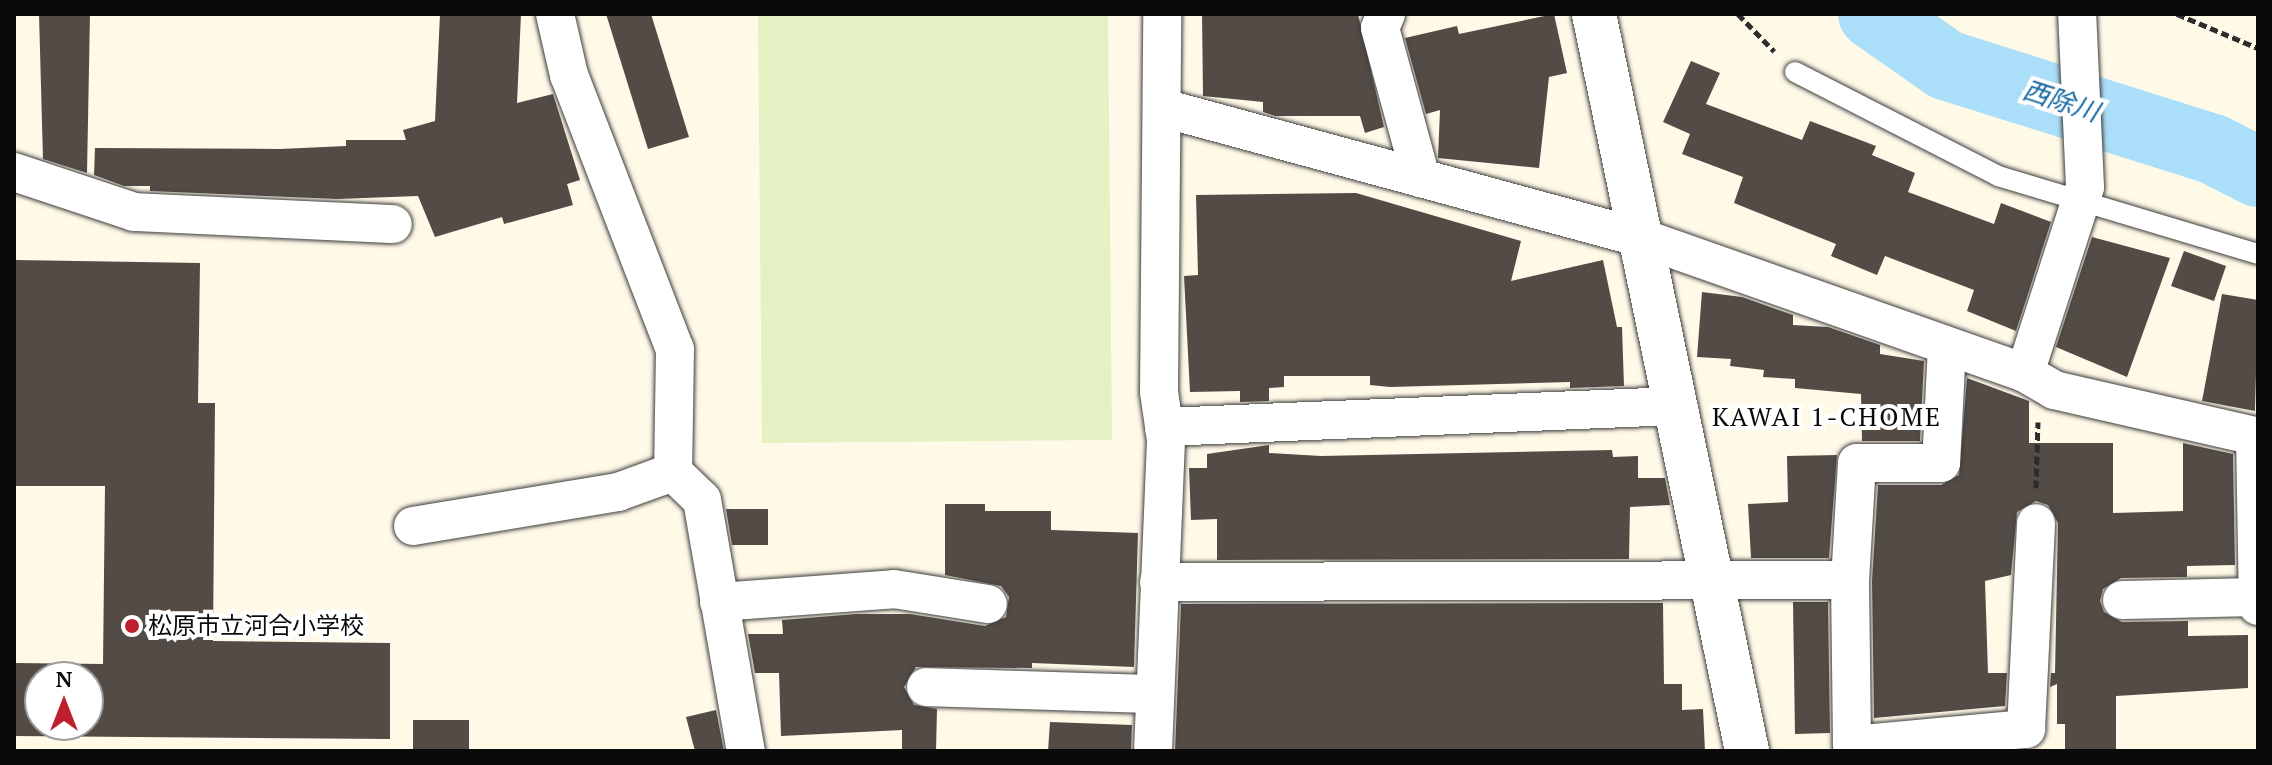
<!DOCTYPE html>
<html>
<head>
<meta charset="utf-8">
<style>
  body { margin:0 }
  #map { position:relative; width:2272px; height:765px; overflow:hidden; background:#fff9e8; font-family:"PT Serif","Noto Sans JP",serif }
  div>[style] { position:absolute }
  .pitch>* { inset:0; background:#e3f1c3 }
  .river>* { height:70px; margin:-35px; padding:0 35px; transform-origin:35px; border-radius:35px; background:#abdef8 }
  .building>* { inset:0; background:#534b46 }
  .path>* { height:5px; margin-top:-2.5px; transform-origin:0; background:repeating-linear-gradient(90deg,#2c2c2c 0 8px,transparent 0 12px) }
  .roads { filter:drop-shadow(0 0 2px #3d3d3d) drop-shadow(0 0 2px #3d3d3d) }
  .service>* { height:20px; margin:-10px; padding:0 10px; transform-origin:10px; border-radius:10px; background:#fff }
  .minor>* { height:38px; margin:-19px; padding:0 19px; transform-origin:19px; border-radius:19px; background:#fff }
  .tertiary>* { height:44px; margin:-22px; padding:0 22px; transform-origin:22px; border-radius:22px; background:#fff }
  .dots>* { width:22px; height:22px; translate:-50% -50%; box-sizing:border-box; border:4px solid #fff; border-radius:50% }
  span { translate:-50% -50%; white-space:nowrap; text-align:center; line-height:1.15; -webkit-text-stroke:8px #fff; paint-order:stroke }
  .poi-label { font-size:24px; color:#0a0a0a }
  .left { translate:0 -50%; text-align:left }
  .water-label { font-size:26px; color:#11669e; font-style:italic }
  .neighbourhood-label { font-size:26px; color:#0a0a0a; letter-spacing:2px }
  .frame { position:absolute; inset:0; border:16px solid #0a0a0a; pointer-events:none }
  .north { position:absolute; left:24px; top:661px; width:80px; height:80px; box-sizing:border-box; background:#fff; border:2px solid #9d9d9d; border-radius:50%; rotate:0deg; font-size:22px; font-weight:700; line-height:32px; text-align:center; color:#0a0a0a }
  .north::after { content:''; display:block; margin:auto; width:28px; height:36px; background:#be1f2d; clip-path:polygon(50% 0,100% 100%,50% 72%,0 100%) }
</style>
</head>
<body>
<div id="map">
  <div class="pitch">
    <i style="clip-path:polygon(758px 14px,1108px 14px,1112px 440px,762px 443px)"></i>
  </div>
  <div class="river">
    <i style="left:1873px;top:14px;width:89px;rotate:34.9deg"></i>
    <i style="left:1946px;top:65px;width:280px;rotate:17.5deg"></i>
    <i style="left:2213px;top:149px;width:51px;rotate:27.1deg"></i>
  </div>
  <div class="building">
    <i style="clip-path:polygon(39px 14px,90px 14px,87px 173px,43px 159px)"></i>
    <i style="clip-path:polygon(440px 14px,521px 14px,517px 103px,553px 94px,580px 180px,567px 184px,573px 205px,504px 224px,502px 217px,435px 237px,418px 196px,337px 199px,150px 191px,150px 186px,124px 186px,94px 175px,95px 148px,280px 149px,346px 146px,346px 140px,406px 140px,403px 130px,435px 121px)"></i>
    <i style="clip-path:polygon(606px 14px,651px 14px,689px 137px,648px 149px)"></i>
    <i style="clip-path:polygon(1202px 14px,1358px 14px,1384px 127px,1365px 133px,1360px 116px,1275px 116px,1263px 112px,1263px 102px,1203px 96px)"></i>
    <i style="clip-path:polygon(1554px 14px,1567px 73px,1549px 77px,1539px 168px,1438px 158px,1440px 110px,1426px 114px,1405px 38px,1457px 26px,1459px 34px)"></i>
    <i style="clip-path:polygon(1691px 61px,1720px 73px,1706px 104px,1802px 140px,1810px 121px,1876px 146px,1872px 155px,1915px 173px,1908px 192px,1994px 224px,2001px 203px,2051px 222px,2016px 331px,1967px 311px,1974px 290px,1885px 256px,1877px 275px,1831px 256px,1836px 244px,1734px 203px,1743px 177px,1682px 154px,1690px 134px,1663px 122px)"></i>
    <i style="clip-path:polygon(1356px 193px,1521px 241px,1511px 281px,1603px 260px,1617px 327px,1622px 327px,1624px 386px,1570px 388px,1570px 382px,1390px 387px,1370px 385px,1370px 376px,1284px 376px,1284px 387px,1269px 388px,1269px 401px,1240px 402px,1240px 391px,1190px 392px,1184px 276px,1198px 275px,1196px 195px)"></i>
    <i style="clip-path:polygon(2092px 237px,2170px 258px,2127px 377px,2056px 347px)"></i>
    <i style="clip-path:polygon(2184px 251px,2226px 266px,2214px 301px,2171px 286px)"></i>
    <i style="clip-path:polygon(evenodd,16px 260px,200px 263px,198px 403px,215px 403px,213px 641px,390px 643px,390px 739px,14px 736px,14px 663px,103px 664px,105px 486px,14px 486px,16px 260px,40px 677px,88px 677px,88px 725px,40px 725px,40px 677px)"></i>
    <i style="clip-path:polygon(1702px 292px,1742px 297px,1793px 315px,1793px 325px,1828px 327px,1880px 345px,1880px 354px,1924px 361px,1920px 441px,1862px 441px,1861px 394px,1795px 388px,1795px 379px,1763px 377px,1764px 370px,1730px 366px,1731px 359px,1697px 357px)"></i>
    <i style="clip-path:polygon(2222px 294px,2258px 300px,2255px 411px,2202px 401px)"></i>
    <i style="clip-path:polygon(1967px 378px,2029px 401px,2029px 443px,2113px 443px,2113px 513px,2183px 511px,2183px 443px,2233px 454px,2235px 565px,2187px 566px,2187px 577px,2121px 578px,2103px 589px,2100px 601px,2104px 612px,2122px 622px,2188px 621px,2188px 636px,2248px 635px,2248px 688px,2116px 696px,2116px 751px,2065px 751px,2065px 724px,2057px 724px,2057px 684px,2050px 687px,2051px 673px,2055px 673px,2058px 523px,2048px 505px,2036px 501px,2017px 512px,2011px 575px,1985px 581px,1988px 673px,2007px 673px,2005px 706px,1874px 718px,1872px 581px,1878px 485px,1941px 485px,1959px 475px)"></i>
    <i style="clip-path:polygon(1269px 445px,1269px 453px,1321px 456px,1612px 450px,1613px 457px,1638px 456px,1638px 478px,1665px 478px,1670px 505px,1630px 507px,1629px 559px,1217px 560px,1217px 519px,1191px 520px,1189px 468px,1207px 468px,1207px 454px)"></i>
    <i style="clip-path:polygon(1837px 455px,1829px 558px,1751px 558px,1748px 504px,1788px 502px,1787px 456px)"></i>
    <i style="clip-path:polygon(945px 504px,985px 504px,985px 511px,1051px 511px,1051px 530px,1138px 533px,1134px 667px,1032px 663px,1032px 668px,916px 667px,904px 687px,914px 705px,937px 709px,936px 751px,902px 751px,902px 730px,781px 736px,779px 673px,755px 673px,748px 634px,783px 634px,782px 620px,856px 614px,910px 614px,985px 626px,1006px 617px,1009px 597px,1001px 586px,945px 575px)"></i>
    <i style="clip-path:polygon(726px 509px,768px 509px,768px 545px,732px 545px)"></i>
    <i style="clip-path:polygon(1793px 602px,1828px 602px,1830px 733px,1795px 734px)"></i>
    <i style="clip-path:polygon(1663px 603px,1664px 684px,1682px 684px,1682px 710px,1703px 709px,1705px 751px,1175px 751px,1181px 604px)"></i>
    <i style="clip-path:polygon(716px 710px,724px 751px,695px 751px,686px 717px)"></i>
    <i style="clip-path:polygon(413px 720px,469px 720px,469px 751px,413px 751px)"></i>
    <i style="clip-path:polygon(1050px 722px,1132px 725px,1131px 751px,1048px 751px)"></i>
  </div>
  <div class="path">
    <i style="left:1738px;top:14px;width:52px;rotate:45.8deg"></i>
    <i style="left:2177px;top:14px;width:88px;rotate:22.8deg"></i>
    <i style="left:2036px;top:488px;width:66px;rotate:-88.3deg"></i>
  </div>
  <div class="roads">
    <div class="service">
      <i style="left:1795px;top:72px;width:228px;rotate:27.1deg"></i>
      <i style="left:1998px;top:176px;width:271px;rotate:16.7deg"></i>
    </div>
    <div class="minor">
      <i style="left:555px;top:14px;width:63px;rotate:77.1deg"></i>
      <i style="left:569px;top:75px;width:294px;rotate:68.9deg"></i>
      <i style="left:675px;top:349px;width:123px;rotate:90.9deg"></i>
      <i style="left:673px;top:472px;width:40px;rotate:44deg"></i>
      <i style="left:702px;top:500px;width:255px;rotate:80.1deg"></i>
      <i style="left:1386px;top:14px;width:15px;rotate:113deg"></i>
      <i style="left:1380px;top:28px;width:156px;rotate:74.7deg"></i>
      <i style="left:1163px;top:108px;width:493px;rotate:15.2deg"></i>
      <i style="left:1639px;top:237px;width:409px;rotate:19.4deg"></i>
      <i style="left:2025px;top:373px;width:34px;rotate:30deg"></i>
      <i style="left:2054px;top:390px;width:206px;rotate:12.9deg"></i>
      <i style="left:2255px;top:436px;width:170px;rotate:89deg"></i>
      <i style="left:14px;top:172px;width:126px;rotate:18.4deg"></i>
      <i style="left:134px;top:212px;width:259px;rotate:2.7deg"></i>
      <i style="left:1947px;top:346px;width:117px;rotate:92.9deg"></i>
      <i style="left:1941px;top:463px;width:84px;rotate:180deg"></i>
      <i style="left:1857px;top:463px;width:117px;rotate:93.4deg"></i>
      <i style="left:1850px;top:580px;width:165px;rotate:89.3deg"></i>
      <i style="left:1852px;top:745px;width:175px;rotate:-5.3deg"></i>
      <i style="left:2026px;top:729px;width:206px;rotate:-87.2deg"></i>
      <i style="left:2025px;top:373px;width:195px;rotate:-72.1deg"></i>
      <i style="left:2085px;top:187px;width:173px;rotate:-92.6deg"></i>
      <i style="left:1164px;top:427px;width:511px;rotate:-2.35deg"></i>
      <i style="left:413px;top:526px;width:208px;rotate:-9.4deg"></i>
      <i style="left:618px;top:492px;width:59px;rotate:-20deg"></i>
      <i style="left:1159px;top:582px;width:691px;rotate:-0.17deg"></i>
      <i style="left:2122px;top:600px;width:136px;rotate:-1.3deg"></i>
      <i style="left:719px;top:602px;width:175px;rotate:-4.2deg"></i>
      <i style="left:894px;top:589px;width:95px;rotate:9.1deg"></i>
      <i style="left:926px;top:687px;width:229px;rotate:1.8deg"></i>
      <i style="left:1153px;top:751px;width:311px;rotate:-87.6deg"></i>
      <i style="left:1166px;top:440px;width:49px;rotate:-98.3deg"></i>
      <i style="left:1159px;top:392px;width:378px;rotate:-89.5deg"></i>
    </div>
    <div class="tertiary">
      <i style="left:1594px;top:14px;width:753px;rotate:78.27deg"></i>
    </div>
  </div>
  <div class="dots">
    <i style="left:132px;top:626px;background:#be1f2d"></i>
  </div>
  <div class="poi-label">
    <span class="left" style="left:148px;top:626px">松原市立河合小学校</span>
  </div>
  <div class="water-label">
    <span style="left:2061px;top:101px;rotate:18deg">西除川</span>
  </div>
  <div class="neighbourhood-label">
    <span style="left:1827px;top:417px">KAWAI 1-CHOME</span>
  </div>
  <div class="frame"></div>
  <div class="north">N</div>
</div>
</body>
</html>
